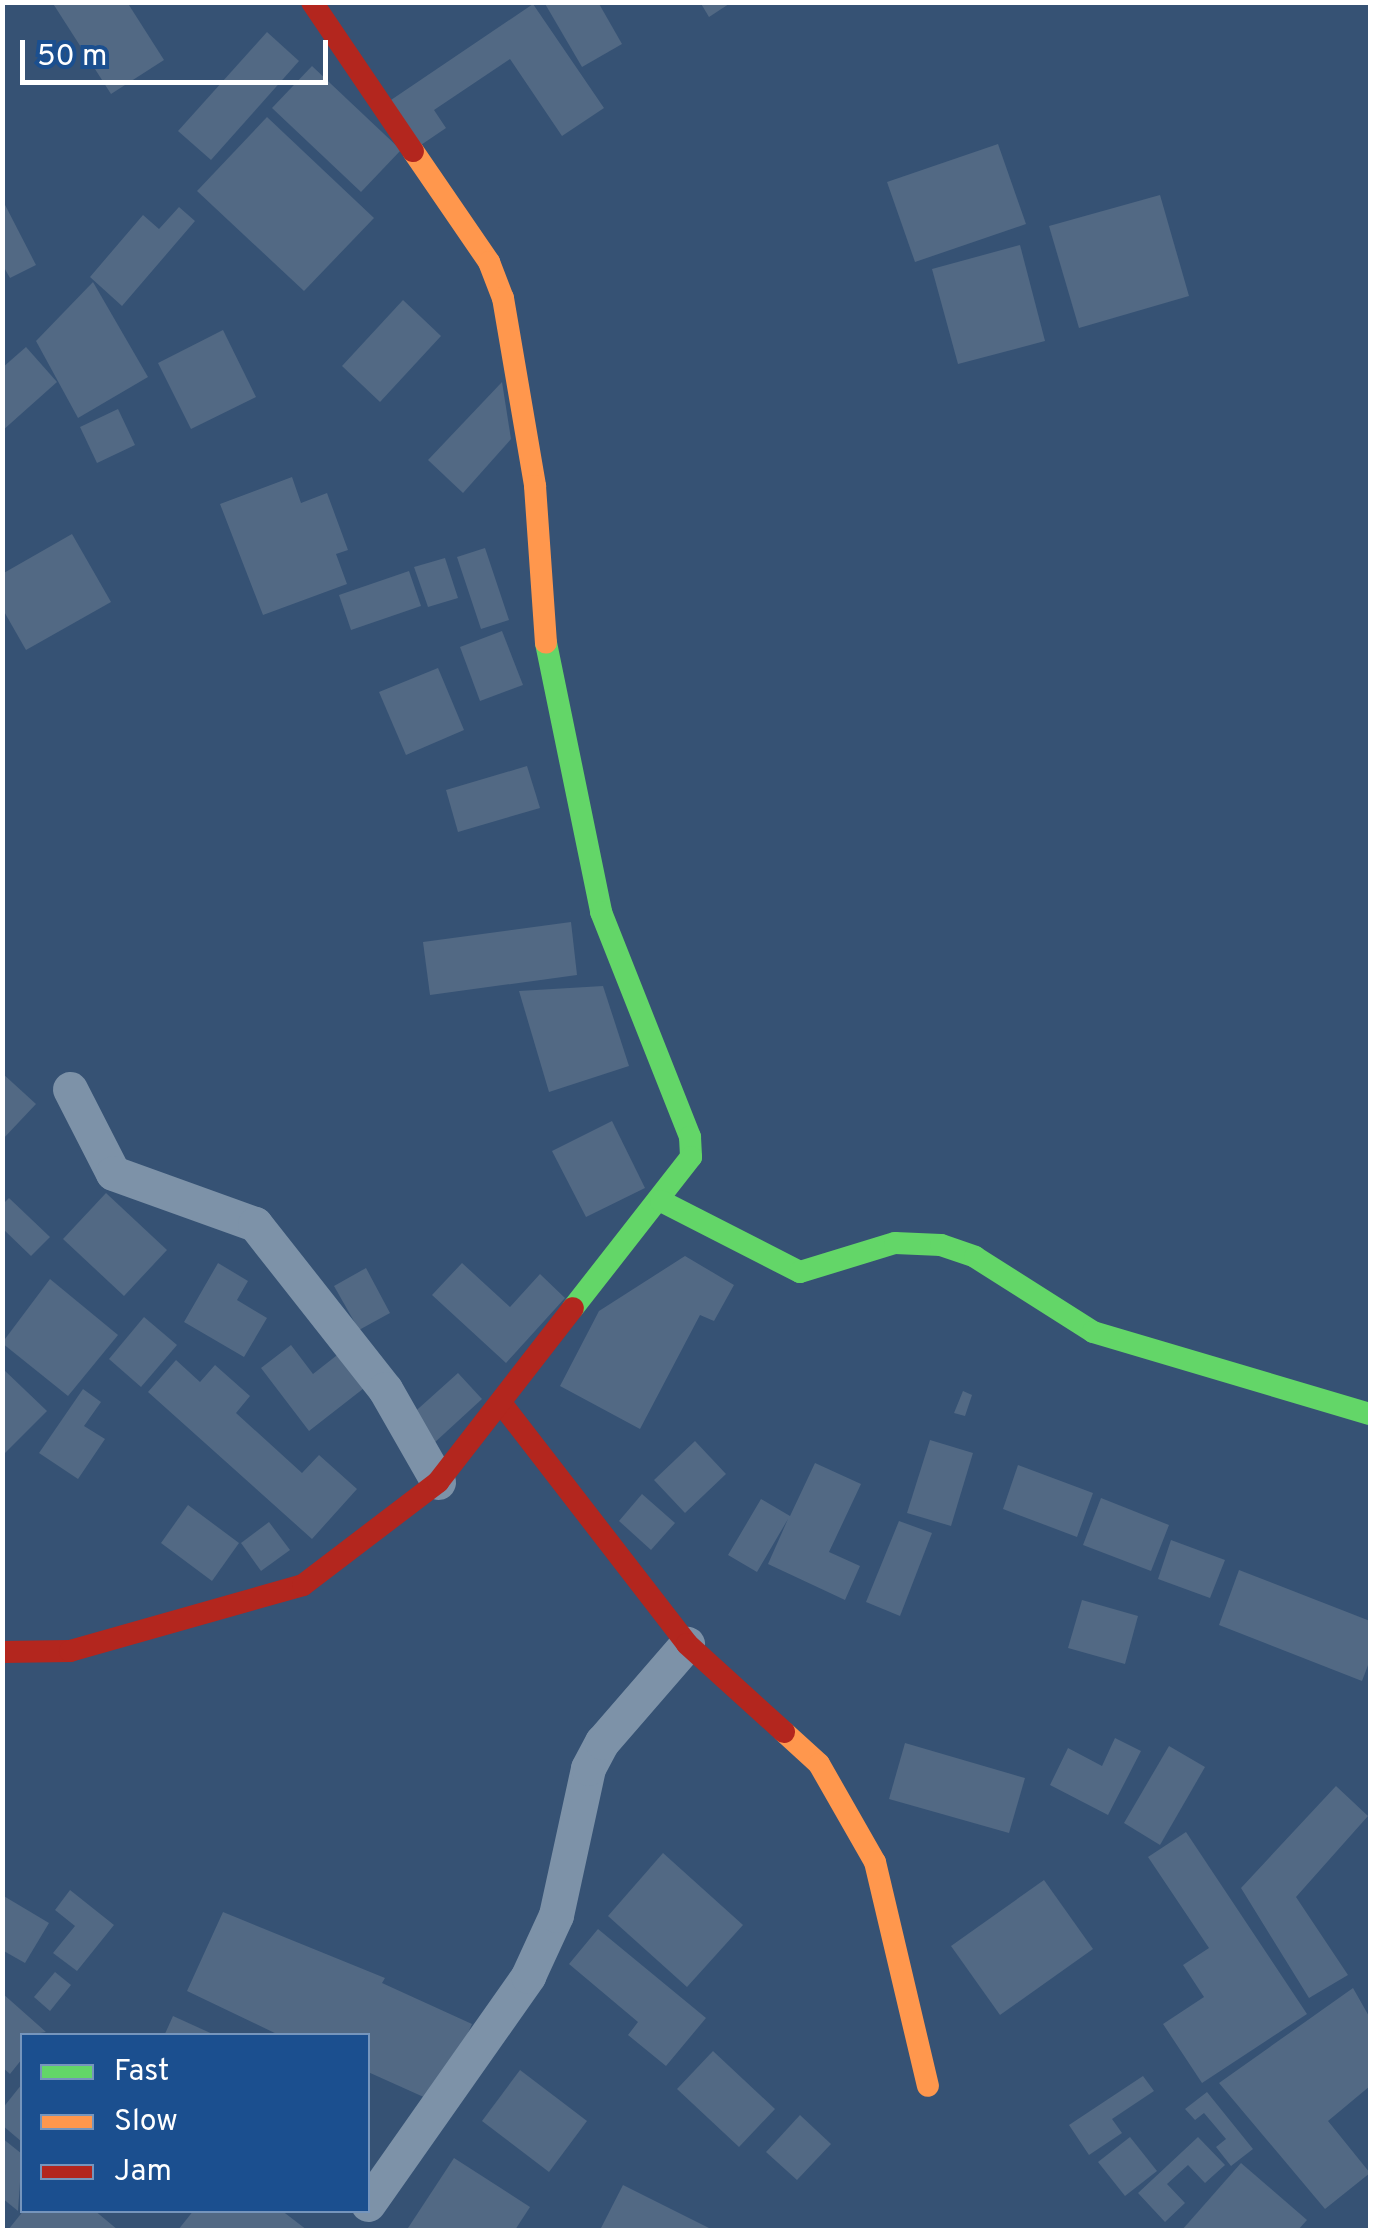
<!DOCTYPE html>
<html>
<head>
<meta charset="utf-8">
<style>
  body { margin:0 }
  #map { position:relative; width:1373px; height:2233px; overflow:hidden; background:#365274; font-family:Overpass,sans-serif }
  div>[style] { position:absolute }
  .building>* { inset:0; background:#526984 }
  .street>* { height:35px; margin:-17.5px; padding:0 17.5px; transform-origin:17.5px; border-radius:17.5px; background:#7d92a8 }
  .fast>* { height:22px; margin:-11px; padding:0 11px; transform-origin:11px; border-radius:11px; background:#63d668 }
  .slow>* { height:22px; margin:-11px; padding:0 11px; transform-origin:11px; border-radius:11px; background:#ff974d }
  .jam>* { height:22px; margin:-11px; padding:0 11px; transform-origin:11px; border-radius:11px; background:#b3261e }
  span { translate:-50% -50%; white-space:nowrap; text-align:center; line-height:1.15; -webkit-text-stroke:8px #1b4f8f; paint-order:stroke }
  .frame { position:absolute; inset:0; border:5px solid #fff; pointer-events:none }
  .legend { position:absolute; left:20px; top:2033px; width:350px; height:180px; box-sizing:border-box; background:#1b4f8f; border:2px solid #7695bc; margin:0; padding:12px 18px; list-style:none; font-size:30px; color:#fff }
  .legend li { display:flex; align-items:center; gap:20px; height:50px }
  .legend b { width:50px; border:2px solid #7695bc }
  .scale { position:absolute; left:20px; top:40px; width:308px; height:45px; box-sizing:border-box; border:5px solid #fff; border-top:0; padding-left:12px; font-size:30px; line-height:35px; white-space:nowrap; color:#fff; -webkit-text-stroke:8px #1b4f8f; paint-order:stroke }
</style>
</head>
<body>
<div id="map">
  <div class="building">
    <i style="clip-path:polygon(52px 2px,127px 2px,164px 60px,111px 94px)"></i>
    <i style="clip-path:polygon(544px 2px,598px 2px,622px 44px,582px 67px)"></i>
    <i style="clip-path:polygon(700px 2px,732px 2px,709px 17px)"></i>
    <i style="clip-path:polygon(533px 4px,604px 108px,562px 136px,510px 59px,434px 110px,446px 128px,418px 147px,388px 102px)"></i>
    <i style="clip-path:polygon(267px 32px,299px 61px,211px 160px,178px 131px)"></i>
    <i style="clip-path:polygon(312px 66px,401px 150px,361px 192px,272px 108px)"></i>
    <i style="clip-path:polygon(267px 117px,374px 218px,304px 291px,197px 191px)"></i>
    <i style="clip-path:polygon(998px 144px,1026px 224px,915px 262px,887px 182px)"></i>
    <i style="clip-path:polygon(1160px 195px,1189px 296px,1079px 328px,1049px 226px)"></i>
    <i style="clip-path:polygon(2px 199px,36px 265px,10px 278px,2px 264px)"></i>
    <i style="clip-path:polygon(179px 207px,195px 221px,122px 306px,90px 277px,143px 215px,159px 229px)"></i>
    <i style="clip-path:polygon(1020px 245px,1045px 341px,958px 364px,932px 269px)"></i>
    <i style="clip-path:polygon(93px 282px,148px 377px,78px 418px,36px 341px)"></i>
    <i style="clip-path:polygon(403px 300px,441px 336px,380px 402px,342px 366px)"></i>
    <i style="clip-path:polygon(223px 330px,256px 397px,191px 429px,158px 363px)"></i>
    <i style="clip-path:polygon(26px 347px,57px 382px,2px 431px,2px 368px)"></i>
    <i style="clip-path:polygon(502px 382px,511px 439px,463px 493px,428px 460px)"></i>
    <i style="clip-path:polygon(118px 409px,135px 445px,97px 463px,80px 427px)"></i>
    <i style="clip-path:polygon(292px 477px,301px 503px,327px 493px,348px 550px,336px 554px,347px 584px,263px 615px,220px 504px)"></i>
    <i style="clip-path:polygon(72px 534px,111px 602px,26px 650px,2px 608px,2px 574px)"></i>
    <i style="clip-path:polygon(485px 548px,509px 620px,481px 629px,457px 557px)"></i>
    <i style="clip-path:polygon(445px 558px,458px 598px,428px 607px,414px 567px)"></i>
    <i style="clip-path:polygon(409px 571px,421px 606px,351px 630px,339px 595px)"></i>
    <i style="clip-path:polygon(502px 631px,523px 685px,480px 701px,460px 647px)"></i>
    <i style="clip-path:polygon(438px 668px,464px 730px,406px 755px,379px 692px)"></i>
    <i style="clip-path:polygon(527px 766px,540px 808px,458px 832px,446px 790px)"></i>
    <i style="clip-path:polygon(571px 922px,577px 975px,430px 995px,423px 942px)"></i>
    <i style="clip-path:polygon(603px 986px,629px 1066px,549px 1092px,519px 991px)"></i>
    <i style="clip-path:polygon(2px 1073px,36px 1104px,2px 1140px)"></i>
    <i style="clip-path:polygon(612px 1121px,645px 1188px,586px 1217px,552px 1151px)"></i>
    <i style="clip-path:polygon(106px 1193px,167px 1250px,124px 1296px,63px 1239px)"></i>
    <i style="clip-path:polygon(9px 1198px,50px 1237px,31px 1256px,2px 1228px,2px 1205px)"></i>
    <i style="clip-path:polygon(685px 1256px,734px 1285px,714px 1321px,700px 1315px,640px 1429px,560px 1386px,599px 1311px)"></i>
    <i style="clip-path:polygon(218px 1263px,248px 1281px,237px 1300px,267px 1318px,244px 1357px,184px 1322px)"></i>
    <i style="clip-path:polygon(462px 1263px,510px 1307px,540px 1274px,565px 1298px,506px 1363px,432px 1295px)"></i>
    <i style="clip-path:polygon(366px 1268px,390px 1313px,359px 1330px,334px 1286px)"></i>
    <i style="clip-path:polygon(50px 1279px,118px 1335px,68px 1396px,2px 1343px)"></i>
    <i style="clip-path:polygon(144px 1317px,177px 1345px,141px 1387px,109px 1359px)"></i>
    <i style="clip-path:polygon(291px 1345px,313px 1374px,341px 1352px,368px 1385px,309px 1431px,261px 1368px)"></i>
    <i style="clip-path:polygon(176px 1360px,200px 1382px,215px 1365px,250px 1396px,236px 1413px,302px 1473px,319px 1455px,357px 1489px,312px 1539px,148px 1392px)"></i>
    <i style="clip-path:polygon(2px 1368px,47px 1411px,2px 1456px)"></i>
    <i style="clip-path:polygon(458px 1373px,482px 1399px,433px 1444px,409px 1417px)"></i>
    <i style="clip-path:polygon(83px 1389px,101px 1402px,84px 1426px,105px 1439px,78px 1479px,39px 1453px)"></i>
    <i style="clip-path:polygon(963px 1391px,972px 1395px,965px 1416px,954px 1413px)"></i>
    <i style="clip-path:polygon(930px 1440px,973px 1453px,951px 1526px,907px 1513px)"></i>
    <i style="clip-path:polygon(695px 1441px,726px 1474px,685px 1513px,654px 1480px)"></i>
    <i style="clip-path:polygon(815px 1463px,861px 1484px,829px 1552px,860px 1566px,845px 1600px,768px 1564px,788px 1519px,757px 1572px,728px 1555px,761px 1499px,790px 1516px)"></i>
    <i style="clip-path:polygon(1018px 1465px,1093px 1493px,1077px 1537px,1003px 1509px)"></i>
    <i style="clip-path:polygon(642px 1494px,675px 1523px,651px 1550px,619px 1521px)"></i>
    <i style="clip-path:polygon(1101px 1498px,1169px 1525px,1151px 1571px,1083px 1545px)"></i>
    <i style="clip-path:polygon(188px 1505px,239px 1543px,212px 1581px,161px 1543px)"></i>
    <i style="clip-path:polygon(899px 1521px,932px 1533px,900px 1616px,866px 1602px)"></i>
    <i style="clip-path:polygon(269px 1522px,290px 1550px,261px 1571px,241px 1543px)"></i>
    <i style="clip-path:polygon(1171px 1540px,1225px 1560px,1210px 1598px,1158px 1579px)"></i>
    <i style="clip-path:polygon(1239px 1570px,1370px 1621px,1370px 1660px,1362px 1681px,1219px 1625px)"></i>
    <i style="clip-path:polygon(1082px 1600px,1138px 1616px,1125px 1664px,1068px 1648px)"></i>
    <i style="clip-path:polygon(1115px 1738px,1141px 1751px,1108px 1815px,1050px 1785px,1068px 1748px,1102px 1766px)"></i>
    <i style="clip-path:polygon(905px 1743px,1025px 1778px,1009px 1833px,889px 1799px)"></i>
    <i style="clip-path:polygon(1169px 1746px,1205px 1767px,1160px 1845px,1124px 1823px)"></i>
    <i style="clip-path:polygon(1336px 1786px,1368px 1816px,1296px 1897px,1348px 1975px,1309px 1998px,1241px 1888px)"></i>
    <i style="clip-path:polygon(1186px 1832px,1307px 2014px,1202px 2083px,1163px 2024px,1204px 1997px,1183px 1965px,1209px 1948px,1148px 1857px)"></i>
    <i style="clip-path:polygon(663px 1853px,743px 1925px,687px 1987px,608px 1916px)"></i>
    <i style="clip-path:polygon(1044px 1880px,1093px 1949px,1000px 2015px,951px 1946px)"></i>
    <i style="clip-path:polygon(70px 1890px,114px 1925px,77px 1971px,53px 1953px,75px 1926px,55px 1910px)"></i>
    <i style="clip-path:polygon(2px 1895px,49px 1923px,25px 1963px,2px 1950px)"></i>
    <i style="clip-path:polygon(223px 1912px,385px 1978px,382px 1983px,472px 2024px,437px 2103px,368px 2072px,368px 2036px,281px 2036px,187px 1991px)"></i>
    <i style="clip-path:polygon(598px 1929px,706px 2018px,666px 2066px,628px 2035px,638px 2022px,569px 1964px)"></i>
    <i style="clip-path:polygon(55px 1972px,71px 1985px,50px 2011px,34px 1997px)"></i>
    <i style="clip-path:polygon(1353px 1988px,1370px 2018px,1370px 2086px,1328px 2121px,1370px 2173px,1325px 2209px,1219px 2083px)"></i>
    <i style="clip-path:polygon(2px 1993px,46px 2032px,22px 2036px,22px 2059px,10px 2074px,2px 2067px)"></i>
    <i style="clip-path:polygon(173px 2016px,217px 2036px,164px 2036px)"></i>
    <i style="clip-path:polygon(713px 2051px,775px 2109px,739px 2147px,677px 2089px)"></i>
    <i style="clip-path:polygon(520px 2070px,587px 2121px,549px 2172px,482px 2121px)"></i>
    <i style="clip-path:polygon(1143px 2076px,1154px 2091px,1112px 2119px,1122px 2133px,1089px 2155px,1069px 2125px)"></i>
    <i style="clip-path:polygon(22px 2084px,22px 2142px,2px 2125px,2px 2109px)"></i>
    <i style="clip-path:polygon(1207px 2092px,1253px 2149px,1231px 2166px,1216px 2147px,1226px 2139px,1204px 2113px,1195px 2120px,1185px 2109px)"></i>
    <i style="clip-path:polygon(800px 2115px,831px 2144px,797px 2180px,766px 2152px)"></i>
    <i style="clip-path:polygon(1130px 2137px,1157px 2171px,1125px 2196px,1098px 2162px)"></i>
    <i style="clip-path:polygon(1198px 2137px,1225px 2165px,1205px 2183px,1188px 2165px,1167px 2184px,1185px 2203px,1165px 2222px,1138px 2193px)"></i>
    <i style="clip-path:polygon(2px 2138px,22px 2154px,18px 2211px,2px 2198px)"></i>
    <i style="clip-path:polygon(454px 2158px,530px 2207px,515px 2230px,408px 2228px)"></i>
    <i style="clip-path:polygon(1241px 2163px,1307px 2220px,1298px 2230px,1182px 2230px)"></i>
    <i style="clip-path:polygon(623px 2185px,713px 2230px,600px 2230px)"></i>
    <i style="clip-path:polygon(24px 2210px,94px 2210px,118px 2230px,8px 2230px)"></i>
    <i style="clip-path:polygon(194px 2210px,281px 2210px,307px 2230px,178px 2230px)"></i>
  </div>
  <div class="street">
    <i style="left:70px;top:1089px;width:94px;rotate:62.9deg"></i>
    <i style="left:113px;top:1173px;width:151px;rotate:19.8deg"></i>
    <i style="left:255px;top:1224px;width:210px;rotate:51.8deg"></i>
    <i style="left:385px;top:1389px;width:107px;rotate:60.3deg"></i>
    <i style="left:368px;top:2204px;width:279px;rotate:-54.9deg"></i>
    <i style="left:528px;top:1976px;width:67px;rotate:-65.3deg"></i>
    <i style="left:556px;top:1915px;width:150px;rotate:-77.7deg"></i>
    <i style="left:588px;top:1768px;width:30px;rotate:-62deg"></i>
    <i style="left:602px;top:1742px;width:130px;rotate:-49.1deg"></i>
  </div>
  <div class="fast">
    <i style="left:546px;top:643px;width:275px;rotate:78.4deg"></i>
    <i style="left:601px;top:912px;width:242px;rotate:68.4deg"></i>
    <i style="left:690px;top:1137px;width:20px;rotate:87deg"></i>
    <i style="left:691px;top:1157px;width:192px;rotate:128deg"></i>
    <i style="left:661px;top:1201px;width:156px;rotate:27.1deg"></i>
    <i style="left:800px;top:1272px;width:99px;rotate:-17deg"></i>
    <i style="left:895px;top:1243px;width:46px;rotate:2.5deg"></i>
    <i style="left:941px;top:1245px;width:36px;rotate:19deg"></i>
    <i style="left:975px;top:1257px;width:140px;rotate:32.4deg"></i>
    <i style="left:1093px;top:1332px;width:289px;rotate:16.5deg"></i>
  </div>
  <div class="slow">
    <i style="left:413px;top:151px;width:135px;rotate:55.6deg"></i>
    <i style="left:489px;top:262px;width:39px;rotate:69deg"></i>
    <i style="left:503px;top:298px;width:191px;rotate:80.3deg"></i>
    <i style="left:535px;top:486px;width:157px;rotate:86deg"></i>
    <i style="left:784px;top:1732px;width:47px;rotate:42.4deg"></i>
    <i style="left:819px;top:1764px;width:113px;rotate:60.3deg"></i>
    <i style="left:875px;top:1862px;width:230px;rotate:76.7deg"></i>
  </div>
  <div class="jam">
    <i style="left:312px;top:2px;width:180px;rotate:55.9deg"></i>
    <i style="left:501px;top:1403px;width:304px;rotate:52.3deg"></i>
    <i style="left:687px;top:1644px;width:131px;rotate:42.2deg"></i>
    <i style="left:2px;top:1652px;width:68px;rotate:-0.8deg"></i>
    <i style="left:70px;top:1651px;width:242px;rotate:-15.8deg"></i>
    <i style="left:303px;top:1585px;width:170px;rotate:-37.3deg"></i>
    <i style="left:438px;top:1482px;width:220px;rotate:-52.2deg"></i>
  </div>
  <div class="frame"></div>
  <ul class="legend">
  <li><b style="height:12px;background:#63d668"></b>Fast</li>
  <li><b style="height:12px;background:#ff974d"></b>Slow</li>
  <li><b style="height:12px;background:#b3261e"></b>Jam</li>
  </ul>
  <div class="scale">50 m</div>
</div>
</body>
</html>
